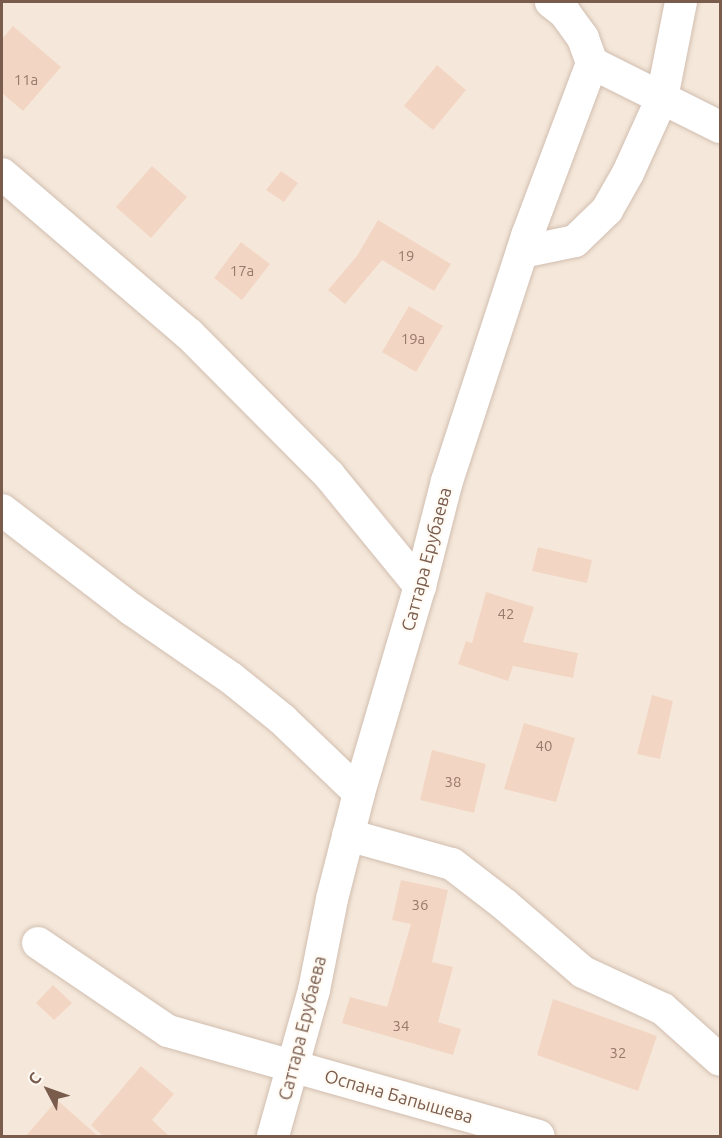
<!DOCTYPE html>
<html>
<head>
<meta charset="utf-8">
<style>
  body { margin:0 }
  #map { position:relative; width:722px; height:1138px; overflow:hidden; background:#fdf6ec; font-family:Ubuntu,sans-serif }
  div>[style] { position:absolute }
  .residential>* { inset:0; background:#f5e8da }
  .building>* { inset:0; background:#f3d5c3 }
  .roads { filter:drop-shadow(0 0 2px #d1beb0) drop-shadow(0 0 2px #d1beb0) }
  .minor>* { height:32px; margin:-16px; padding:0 16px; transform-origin:16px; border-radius:16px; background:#fff }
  span { translate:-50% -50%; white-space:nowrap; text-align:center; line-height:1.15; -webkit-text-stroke:4.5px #fffaf3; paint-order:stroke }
  .number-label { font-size:15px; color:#987a6a }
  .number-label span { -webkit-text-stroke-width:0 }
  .street-label { font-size:18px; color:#7a5c4d }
  .frame { position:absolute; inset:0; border:3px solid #7a5c4d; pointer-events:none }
  .north { position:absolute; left:18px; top:1060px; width:60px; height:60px; -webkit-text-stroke:4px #fffaf3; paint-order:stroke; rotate:311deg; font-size:16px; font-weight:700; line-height:24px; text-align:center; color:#7a5c4d }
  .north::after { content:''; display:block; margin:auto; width:21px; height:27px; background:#7a5c4d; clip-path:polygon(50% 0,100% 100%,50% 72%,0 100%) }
</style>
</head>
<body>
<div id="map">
  <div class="residential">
    <i style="clip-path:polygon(2px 2px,720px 2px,720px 1136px,2px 1136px)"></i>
  </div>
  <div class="building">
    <i style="clip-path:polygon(13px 26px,61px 67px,23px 111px,2px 93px,2px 39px)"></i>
    <i style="clip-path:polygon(437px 65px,466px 90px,433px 130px,404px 106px)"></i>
    <i style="clip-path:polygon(152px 166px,187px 197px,151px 238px,116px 207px)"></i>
    <i style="clip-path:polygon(281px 171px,298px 183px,284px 202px,266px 190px)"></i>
    <i style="clip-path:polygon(378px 220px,451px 264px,434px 291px,382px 260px,345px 304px,328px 290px,357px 256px)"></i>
    <i style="clip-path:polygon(241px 242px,270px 264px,242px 300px,214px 278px)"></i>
    <i style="clip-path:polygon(409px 306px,443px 326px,416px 372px,382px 352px)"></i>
    <i style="clip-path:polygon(538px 547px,592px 560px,587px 583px,532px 571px)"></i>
    <i style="clip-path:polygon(486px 592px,534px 607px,523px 642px,578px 653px,573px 678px,513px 666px,508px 681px,458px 664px,466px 641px,472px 643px)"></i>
    <i style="clip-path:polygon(652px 695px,673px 701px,660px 759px,637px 754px)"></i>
    <i style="clip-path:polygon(524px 723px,575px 738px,556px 802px,504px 789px)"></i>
    <i style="clip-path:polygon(432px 750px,486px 764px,474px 813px,420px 800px)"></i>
    <i style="clip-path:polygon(401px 880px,448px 890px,432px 962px,453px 967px,438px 1022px,461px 1029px,453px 1055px,342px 1023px,350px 997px,387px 1007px,411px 924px,392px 920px)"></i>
    <i style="clip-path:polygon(53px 985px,72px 1003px,54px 1020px,36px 1003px)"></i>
    <i style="clip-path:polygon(553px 999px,657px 1036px,638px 1091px,537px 1055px)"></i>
    <i style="clip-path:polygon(141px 1066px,174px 1094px,152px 1120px,170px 1137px,104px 1137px,91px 1125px)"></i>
    <i style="clip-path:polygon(57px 1100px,99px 1137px,25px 1137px)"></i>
  </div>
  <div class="roads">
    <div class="minor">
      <i style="left:592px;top:63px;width:143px;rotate:26.6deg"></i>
      <i style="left:2px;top:174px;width:246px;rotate:40.6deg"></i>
      <i style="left:189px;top:334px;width:199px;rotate:45.2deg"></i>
      <i style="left:329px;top:475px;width:144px;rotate:50.7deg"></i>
      <i style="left:522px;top:252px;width:54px;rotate:-11.7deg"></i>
      <i style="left:575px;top:241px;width:45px;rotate:-44.1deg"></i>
      <i style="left:607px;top:210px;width:43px;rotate:-60.4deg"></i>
      <i style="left:628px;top:173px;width:82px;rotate:-65.6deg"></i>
      <i style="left:662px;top:98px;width:98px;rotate:-78.8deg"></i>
      <i style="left:2px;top:510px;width:163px;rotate:37.5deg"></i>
      <i style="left:131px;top:609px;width:121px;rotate:34.6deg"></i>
      <i style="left:231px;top:678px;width:67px;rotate:38.9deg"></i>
      <i style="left:283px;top:720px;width:105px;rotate:43.8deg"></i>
      <i style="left:348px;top:835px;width:108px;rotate:15.6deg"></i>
      <i style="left:452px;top:864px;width:66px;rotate:37.6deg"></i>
      <i style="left:504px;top:904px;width:104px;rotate:40.7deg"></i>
      <i style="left:583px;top:972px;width:88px;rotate:24.8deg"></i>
      <i style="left:663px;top:1009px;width:76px;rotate:41.8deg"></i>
      <i style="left:38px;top:943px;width:157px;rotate:34.1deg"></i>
      <i style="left:168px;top:1031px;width:385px;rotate:15.8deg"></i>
      <i style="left:273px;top:1136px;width:152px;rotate:-74.3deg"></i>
      <i style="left:314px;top:990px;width:93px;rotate:-78.8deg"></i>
      <i style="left:332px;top:899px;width:109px;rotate:-75.7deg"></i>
      <i style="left:359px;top:793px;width:216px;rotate:-73.6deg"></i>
      <i style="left:420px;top:586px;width:108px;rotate:-75.6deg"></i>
      <i style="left:447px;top:481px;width:258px;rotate:-71.9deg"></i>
      <i style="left:527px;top:236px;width:185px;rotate:-69.4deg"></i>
      <i style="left:592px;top:63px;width:27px;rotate:-110deg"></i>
      <i style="left:583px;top:38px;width:31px;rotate:-126deg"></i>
      <i style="left:565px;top:13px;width:18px;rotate:-142deg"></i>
    </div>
  </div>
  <div class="number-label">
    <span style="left:26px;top:80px">11а</span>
    <span style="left:406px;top:256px">19</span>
    <span style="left:242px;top:271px">17а</span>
    <span style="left:413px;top:339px">19а</span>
    <span style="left:506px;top:614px">42</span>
    <span style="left:544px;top:746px">40</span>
    <span style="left:453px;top:782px">38</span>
    <span style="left:420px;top:905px">36</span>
    <span style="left:401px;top:1026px">34</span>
    <span style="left:618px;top:1053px">32</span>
  </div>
  <div class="street-label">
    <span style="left:426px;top:559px;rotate:-75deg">Саттара Ерубаева</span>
    <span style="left:302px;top:1028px;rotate:-76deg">Саттара Ерубаева</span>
    <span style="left:399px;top:1096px;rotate:16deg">Оспана Бапышева</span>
  </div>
  <div class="frame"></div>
  <div class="north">С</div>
</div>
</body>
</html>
